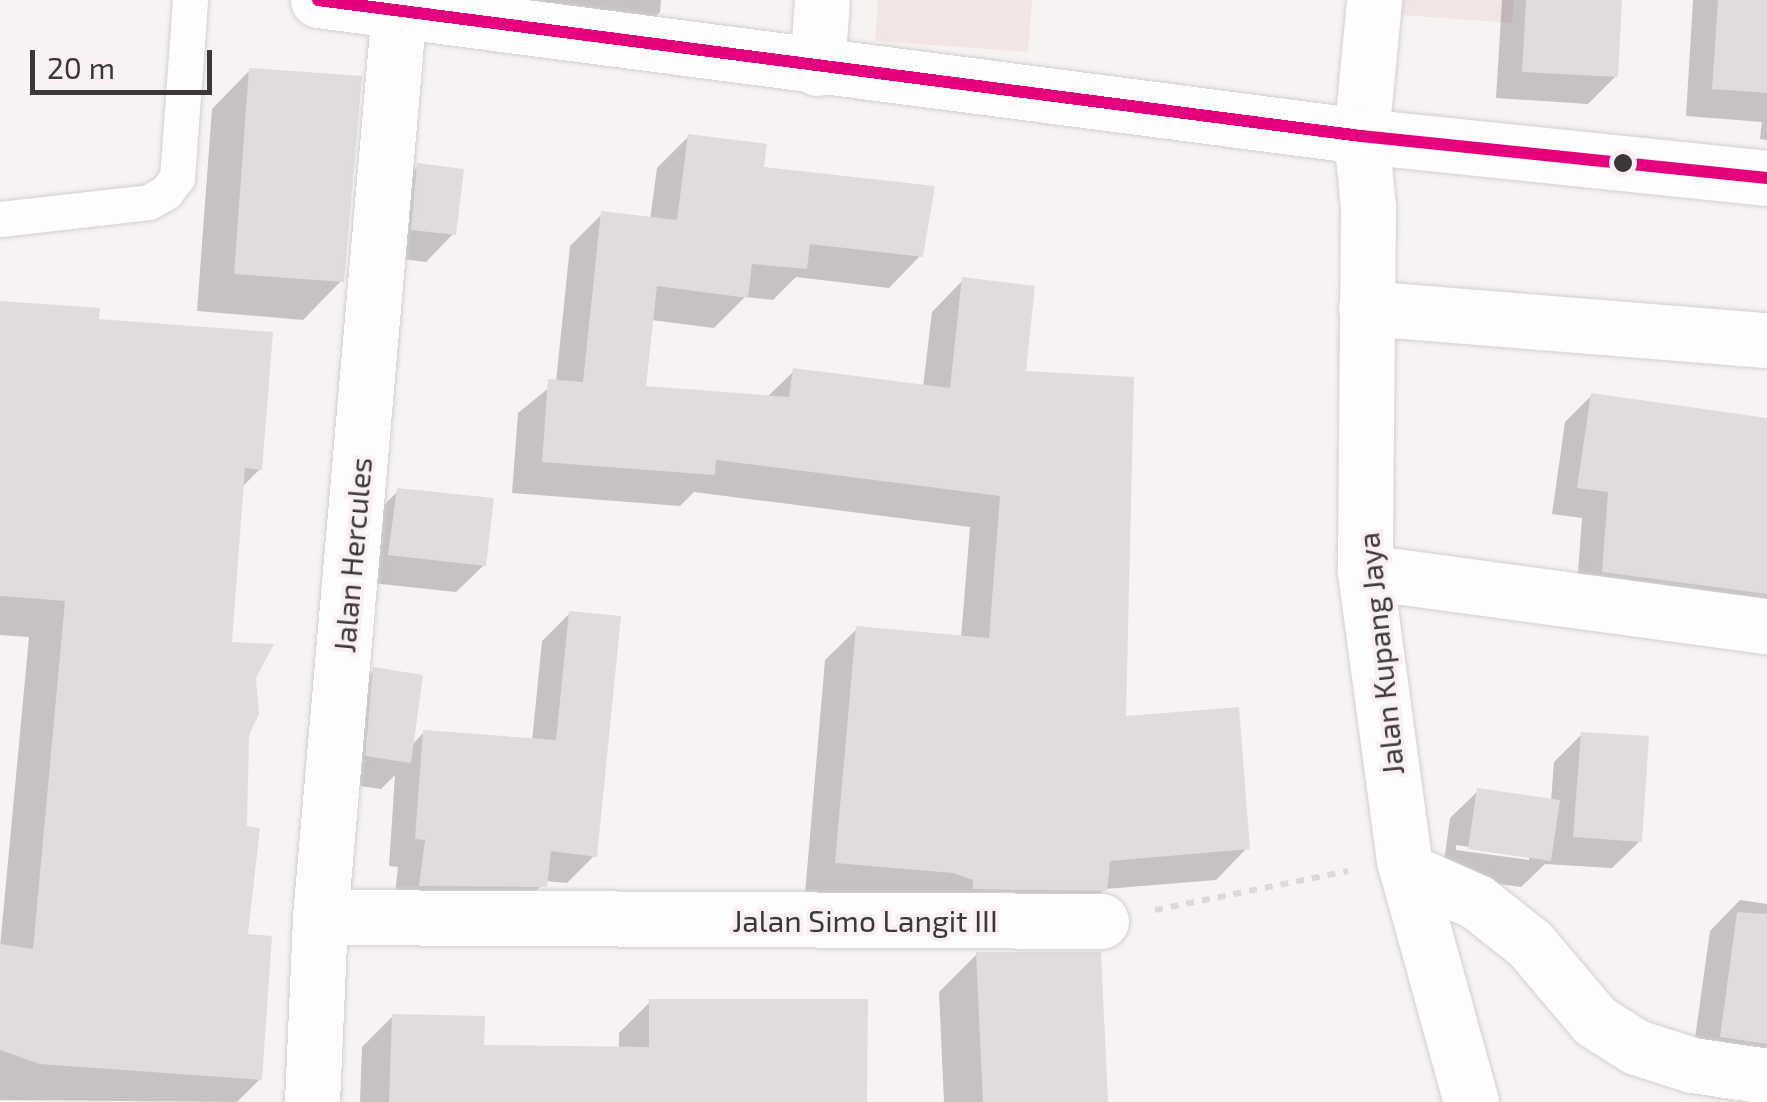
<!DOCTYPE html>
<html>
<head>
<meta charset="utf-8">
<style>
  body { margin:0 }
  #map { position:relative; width:1767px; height:1102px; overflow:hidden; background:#f8f3f3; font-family:"Exo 2",sans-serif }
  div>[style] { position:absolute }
  .built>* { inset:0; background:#f2e5e6 }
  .shadow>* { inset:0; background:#0003 }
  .building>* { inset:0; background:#e1dcdc }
  .path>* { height:6px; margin-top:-3px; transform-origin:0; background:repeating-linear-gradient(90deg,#dbdada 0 8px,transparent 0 16px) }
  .roads { filter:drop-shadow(0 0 2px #d3cfcf) drop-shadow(0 0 2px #d3cfcf) }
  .service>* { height:35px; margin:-17.5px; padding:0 17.5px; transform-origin:17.5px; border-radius:17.5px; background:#fefdfd }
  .minor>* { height:55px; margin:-27.5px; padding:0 27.5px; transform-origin:27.5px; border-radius:27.5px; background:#fefdfd }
  .tertiary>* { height:55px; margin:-27.5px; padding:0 27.5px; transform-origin:27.5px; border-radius:27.5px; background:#fefdfd }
  .secondary>* { height:55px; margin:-27.5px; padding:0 27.5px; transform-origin:27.5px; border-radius:27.5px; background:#fefdfd }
  .bus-1>* { height:12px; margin:-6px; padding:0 6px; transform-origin:6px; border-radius:6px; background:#e5007d }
  .dots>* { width:28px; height:28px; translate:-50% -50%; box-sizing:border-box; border:5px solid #fbf0f1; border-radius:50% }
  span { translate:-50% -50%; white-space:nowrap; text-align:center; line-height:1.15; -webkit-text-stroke:8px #fbf0f1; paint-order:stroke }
  .street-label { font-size:30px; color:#3c3738 }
  .scale { position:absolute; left:30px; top:50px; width:182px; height:45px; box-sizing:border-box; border:5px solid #3c3738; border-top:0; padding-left:12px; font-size:30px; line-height:35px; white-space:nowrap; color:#3c3738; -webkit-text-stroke:8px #fbf0f1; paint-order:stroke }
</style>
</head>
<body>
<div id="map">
  <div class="built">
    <i style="clip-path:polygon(878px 0,1032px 0,1028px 52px,875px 41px)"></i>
    <i style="clip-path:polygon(1403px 0,1514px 0,1512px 23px,1401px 15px)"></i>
  </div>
  <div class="shadow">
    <i style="clip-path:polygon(430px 0,661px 0,660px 12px,624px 48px)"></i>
    <i style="clip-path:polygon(1502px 0,1620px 0,1616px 76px,1588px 104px,1496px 98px)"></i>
    <i style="clip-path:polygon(1693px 0,1767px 0,1767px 140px,1760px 139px,1762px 122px,1686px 116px)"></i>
    <i style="clip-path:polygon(250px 70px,341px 281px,303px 320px,197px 311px,212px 109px)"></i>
    <i style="clip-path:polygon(689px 136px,920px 256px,889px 288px,796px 277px,773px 300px,745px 297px,714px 328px,651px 320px,643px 389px,766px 398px,794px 371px,923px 387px,932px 312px,963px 280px,1023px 373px,1124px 719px,1247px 848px,1216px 880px,1105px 889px,1073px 922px,805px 894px,825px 660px,857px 629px,961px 638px,970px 527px,694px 492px,680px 506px,512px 493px,518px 413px,556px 382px,570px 246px,602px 214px,650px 220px,657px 168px)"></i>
    <i style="clip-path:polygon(418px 166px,453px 234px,426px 262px,385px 257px,390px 193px)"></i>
    <i style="clip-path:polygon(0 303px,97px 321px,260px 469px,241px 488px,229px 645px,254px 678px,247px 734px,245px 937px,260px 1079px,237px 1102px,0 1100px,0 947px,29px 637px,0 635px)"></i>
    <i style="clip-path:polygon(1592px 395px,1767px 421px,1767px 640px,1576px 599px,1582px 518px,1552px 514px,1565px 422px)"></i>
    <i style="clip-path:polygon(398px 491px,484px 565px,456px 592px,362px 582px,371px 518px)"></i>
    <i style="clip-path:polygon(570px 613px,595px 855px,567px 883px,545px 881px,517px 913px,393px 913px,398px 867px,389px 866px,395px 775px,381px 789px,339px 783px,346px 698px,374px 670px,411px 746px,424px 732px,532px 741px,542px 641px)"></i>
    <i style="clip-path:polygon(evenodd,1582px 734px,1640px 841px,1612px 868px,1545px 864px,1521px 887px,1442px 876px,1450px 818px,1478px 791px,1551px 801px,1554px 762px,1582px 734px,1456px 845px,1529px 855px,1529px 860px,1456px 850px,1456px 845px)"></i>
    <i style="clip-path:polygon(1740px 900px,1767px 904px,1767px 1102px,1691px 1067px,1710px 931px)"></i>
    <i style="clip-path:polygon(977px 954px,1106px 1102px,944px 1102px,939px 992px)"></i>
    <i style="clip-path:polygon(650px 1002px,865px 1102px,360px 1102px,362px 1047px,393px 1016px,481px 1048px,619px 1049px,619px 1033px)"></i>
  </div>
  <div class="building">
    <i style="clip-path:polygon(1526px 0,1622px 0,1618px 77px,1522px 72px)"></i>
    <i style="clip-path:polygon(1718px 0,1767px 0,1767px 93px,1712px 89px)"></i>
    <i style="clip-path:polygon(249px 68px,362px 76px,344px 282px,234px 274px)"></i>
    <i style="clip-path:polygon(688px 134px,767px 144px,764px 167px,935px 186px,923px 257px,810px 244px,807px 269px,752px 264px,748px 298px,657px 286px,646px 386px,789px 397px,793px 368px,950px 388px,962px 277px,1035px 286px,1026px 371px,1134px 377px,1126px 716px,1239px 707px,1250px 849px,1110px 861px,1107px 891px,973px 889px,973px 880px,953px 873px,835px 863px,856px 626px,989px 638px,1000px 496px,716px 460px,715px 475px,542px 462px,548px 379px,583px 382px,601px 211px,677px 220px)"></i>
    <i style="clip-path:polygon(417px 163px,464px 169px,456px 235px,411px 230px)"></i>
    <i style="clip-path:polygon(0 301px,100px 308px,99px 319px,273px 332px,262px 470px,245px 468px,232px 642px,274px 644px,256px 678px,259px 714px,249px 735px,247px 826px,260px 828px,248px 934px,272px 936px,262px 1080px,40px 1064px,0 1050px,0 944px,33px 949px,65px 601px,0 596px)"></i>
    <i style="clip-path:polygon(1591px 393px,1767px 418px,1767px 594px,1602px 572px,1608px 492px,1577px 488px)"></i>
    <i style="clip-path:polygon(397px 488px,494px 498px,486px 566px,388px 555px)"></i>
    <i style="clip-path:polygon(569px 611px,621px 616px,597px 857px,551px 851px,547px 887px,419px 886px,425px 840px,415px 839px,423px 730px,556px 740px)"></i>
    <i style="clip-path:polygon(373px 667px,423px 675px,411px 763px,365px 756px)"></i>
    <i style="clip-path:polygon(1581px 732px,1649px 736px,1642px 842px,1573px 837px)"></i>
    <i style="clip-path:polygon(1477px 788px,1560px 800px,1551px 861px,1468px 849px)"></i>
    <i style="clip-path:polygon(1737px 912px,1767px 914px,1767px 1044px,1720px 1037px)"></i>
    <i style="clip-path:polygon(976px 952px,1101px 952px,1108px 1102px,983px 1102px)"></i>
    <i style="clip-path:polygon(649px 999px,868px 999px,867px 1102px,389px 1102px,392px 1014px,485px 1016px,484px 1045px,649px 1047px)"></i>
  </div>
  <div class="path">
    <i style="left:1155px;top:910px;width:197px;rotate:-11.4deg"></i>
  </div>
  <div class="roads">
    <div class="service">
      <i style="left:0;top:219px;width:150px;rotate:-6.5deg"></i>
      <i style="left:149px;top:202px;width:20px;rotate:-30deg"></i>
      <i style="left:166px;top:192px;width:18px;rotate:-52deg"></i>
      <i style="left:177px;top:178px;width:178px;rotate:-85.8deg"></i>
    </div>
    <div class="minor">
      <i style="left:817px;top:68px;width:68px;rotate:-85.8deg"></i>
      <i style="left:1361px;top:136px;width:137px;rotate:-84.5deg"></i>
      <i style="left:1365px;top:572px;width:406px;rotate:7.7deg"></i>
      <i style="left:1407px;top:871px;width:77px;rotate:23.9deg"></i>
      <i style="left:1477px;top:902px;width:68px;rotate:38.4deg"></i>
      <i style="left:1530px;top:944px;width:101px;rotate:49.8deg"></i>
      <i style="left:1595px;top:1021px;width:49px;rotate:32.4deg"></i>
      <i style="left:1636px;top:1047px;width:59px;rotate:17.8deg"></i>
      <i style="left:1692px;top:1065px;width:76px;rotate:8.3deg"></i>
      <i style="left:320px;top:917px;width:781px;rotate:0.29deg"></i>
      <i style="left:312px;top:1102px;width:185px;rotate:-87.5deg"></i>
      <i style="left:320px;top:917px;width:911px;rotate:-85.03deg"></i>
    </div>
    <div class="tertiary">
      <i style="left:1361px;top:136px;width:408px;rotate:5.9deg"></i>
      <i style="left:1366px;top:308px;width:402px;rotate:4.6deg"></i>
    </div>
    <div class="secondary">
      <i style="left:318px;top:0;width:1052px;rotate:7.43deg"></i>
      <i style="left:1361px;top:136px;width:71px;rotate:84.4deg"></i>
      <i style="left:1368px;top:207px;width:365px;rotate:90.5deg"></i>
      <i style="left:1365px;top:572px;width:291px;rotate:82.3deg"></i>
      <i style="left:1404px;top:860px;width:251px;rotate:74.5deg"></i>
    </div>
  </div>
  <div class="bus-1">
    <i style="left:318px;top:0;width:1052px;rotate:7.43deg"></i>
    <i style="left:1361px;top:136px;width:408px;rotate:5.9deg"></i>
  </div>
  <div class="dots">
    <i style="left:1623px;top:163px;background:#3c3738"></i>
  </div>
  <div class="street-label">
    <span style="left:352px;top:555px;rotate:-85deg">Jalan Hercules</span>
    <span style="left:1380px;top:654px;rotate:-96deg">Jalan Kupang Jaya</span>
    <span style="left:865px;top:920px">Jalan Simo Langit III</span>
  </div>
  <div class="scale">20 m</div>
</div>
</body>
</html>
